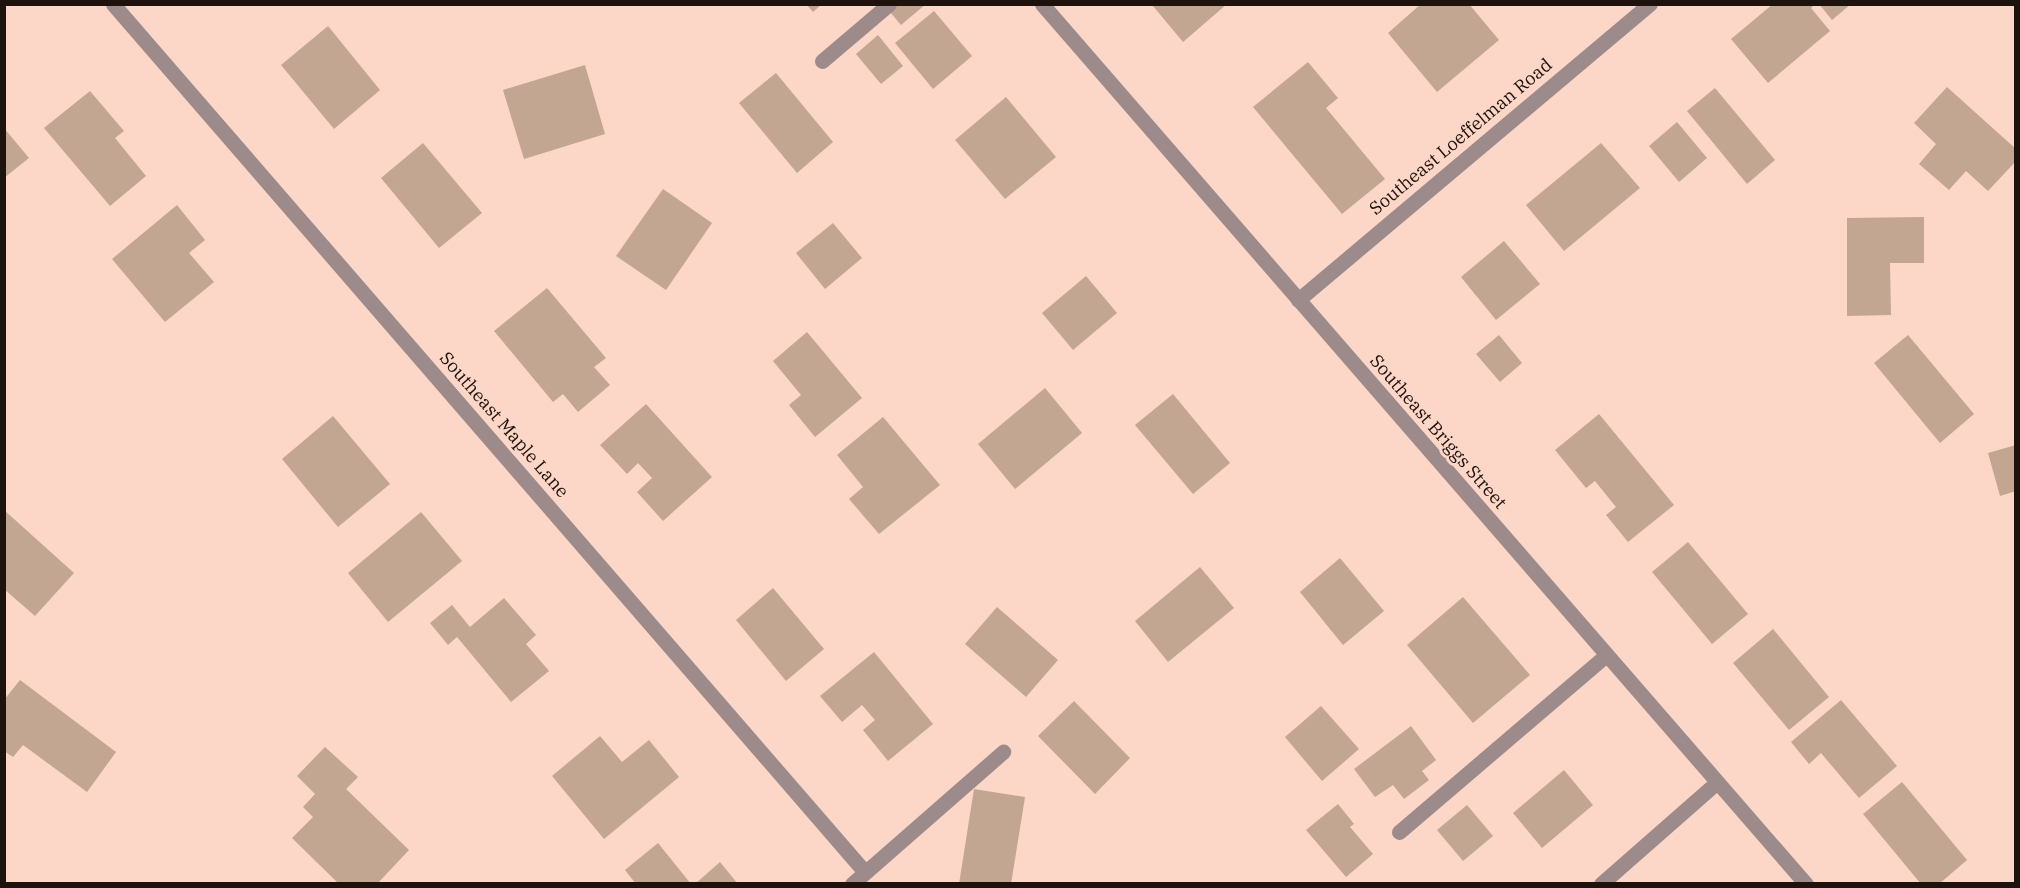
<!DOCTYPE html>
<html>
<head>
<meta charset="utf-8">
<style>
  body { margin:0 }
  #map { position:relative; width:2020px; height:888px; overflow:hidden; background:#fcd6c7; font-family:"IBM Plex Serif",serif }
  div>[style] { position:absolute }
  .building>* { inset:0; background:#c2a691 }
  .lane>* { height:15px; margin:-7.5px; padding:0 7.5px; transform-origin:7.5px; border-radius:7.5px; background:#9c8b8a }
  .street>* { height:15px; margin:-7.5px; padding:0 7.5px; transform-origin:7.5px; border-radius:7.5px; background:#9c8b8a }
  span { translate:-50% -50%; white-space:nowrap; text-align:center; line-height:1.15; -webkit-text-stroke:6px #fcd6c7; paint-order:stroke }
  .street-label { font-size:18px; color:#1e120c }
  .frame { position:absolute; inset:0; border:6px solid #1e120c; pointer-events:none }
</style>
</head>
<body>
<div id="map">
  <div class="building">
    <i style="clip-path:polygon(806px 4px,822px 4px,813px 12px)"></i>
    <i style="clip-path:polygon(899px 4px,926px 4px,901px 25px,890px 12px)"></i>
    <i style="clip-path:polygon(1155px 4px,1227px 4px,1183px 42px,1153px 6px)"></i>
    <i style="clip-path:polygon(1421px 4px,1469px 4px,1499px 40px,1437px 92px,1388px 33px)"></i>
    <i style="clip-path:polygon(1773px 4px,1815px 4px,1811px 8px,1830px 31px,1768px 83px,1731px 39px)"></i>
    <i style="clip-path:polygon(1819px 4px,1851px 4px,1832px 20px)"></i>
    <i style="clip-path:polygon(934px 11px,972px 56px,933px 89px,895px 43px)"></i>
    <i style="clip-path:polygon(328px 26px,380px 90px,334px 129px,281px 65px)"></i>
    <i style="clip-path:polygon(878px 35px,903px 66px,881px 84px,856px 54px)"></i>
    <i style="clip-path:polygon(1308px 62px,1338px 98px,1326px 108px,1385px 179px,1342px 214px,1253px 107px)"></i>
    <i style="clip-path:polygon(585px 65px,605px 134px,524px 159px,503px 90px)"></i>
    <i style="clip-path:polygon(776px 73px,833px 142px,797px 173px,739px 103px)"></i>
    <i style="clip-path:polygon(1947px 87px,2016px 149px,2016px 161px,1988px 191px,1966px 171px,1949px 190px,1919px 164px,1936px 144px,1914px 123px)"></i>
    <i style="clip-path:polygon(1715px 88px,1775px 160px,1747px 184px,1687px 111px)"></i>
    <i style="clip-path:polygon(90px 91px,124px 131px,115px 138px,146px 176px,110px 206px,44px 128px)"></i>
    <i style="clip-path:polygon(1006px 97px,1056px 157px,1005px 199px,955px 140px)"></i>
    <i style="clip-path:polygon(1677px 122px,1707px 158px,1679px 182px,1649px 146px)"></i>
    <i style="clip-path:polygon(4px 128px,29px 158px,4px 178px)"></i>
    <i style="clip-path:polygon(423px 143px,482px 213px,439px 248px,381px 178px)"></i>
    <i style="clip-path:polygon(1601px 143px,1640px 188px,1564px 251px,1526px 205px)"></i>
    <i style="clip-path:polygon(663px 189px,712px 223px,666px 290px,616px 256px)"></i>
    <i style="clip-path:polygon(177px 205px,205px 240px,189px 253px,214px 282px,165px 322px,112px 259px)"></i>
    <i style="clip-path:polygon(1924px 217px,1924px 263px,1890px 263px,1891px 315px,1847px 316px,1847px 218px)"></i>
    <i style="clip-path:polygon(833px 223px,862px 258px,825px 289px,796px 253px)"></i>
    <i style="clip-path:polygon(1504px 241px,1540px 284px,1496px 320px,1461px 277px)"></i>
    <i style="clip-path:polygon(1086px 276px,1117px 313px,1073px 350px,1042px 313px)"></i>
    <i style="clip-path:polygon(547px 288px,606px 358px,594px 367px,610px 385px,578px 412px,563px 394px,553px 402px,494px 331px)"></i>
    <i style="clip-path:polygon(807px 332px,862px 398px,815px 437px,789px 405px,801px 395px,773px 361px)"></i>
    <i style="clip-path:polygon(1499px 335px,1522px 363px,1500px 382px,1476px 354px)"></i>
    <i style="clip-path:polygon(1908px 335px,1974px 414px,1940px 443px,1874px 363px)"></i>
    <i style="clip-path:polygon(1045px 388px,1082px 433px,1015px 489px,978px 444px)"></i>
    <i style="clip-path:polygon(1173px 394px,1230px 463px,1193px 494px,1135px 425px)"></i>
    <i style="clip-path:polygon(646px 404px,712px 477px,663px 521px,637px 492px,652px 478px,638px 463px,627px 474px,600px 445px)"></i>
    <i style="clip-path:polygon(1599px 414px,1674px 505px,1628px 542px,1606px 515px,1616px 507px,1595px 481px,1586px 488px,1555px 450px)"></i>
    <i style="clip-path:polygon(333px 416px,390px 484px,338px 527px,282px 459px)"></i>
    <i style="clip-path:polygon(883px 417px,940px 485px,879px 534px,849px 499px,863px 487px,837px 455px)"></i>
    <i style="clip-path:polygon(2016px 445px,2016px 491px,2000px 496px,1988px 453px)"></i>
    <i style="clip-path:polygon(4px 510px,74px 573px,35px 616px,4px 589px)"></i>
    <i style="clip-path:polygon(421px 512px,462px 561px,388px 622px,348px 573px)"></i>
    <i style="clip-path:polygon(1688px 542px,1748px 614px,1712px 644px,1652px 572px)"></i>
    <i style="clip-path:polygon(1340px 558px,1384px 611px,1343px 645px,1300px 592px)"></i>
    <i style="clip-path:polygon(1200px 567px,1234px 608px,1168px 662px,1135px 621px)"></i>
    <i style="clip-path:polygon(773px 588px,824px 649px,786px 681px,736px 620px)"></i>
    <i style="clip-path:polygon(1463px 597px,1530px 675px,1473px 723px,1407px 645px)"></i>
    <i style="clip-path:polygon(504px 598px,536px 635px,526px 644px,549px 671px,511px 702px,457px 637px,448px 645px,430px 623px,452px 605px,470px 627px)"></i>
    <i style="clip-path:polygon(997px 607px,1058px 660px,1026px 697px,965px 644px)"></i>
    <i style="clip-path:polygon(1773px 629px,1829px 697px,1789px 730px,1733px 663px)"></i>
    <i style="clip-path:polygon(874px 652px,933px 724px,888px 761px,863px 730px,875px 720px,862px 705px,842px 722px,820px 696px)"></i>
    <i style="clip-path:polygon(20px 680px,116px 752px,87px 792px,23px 745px,13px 757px,4px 751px,4px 700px)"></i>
    <i style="clip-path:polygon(1841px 700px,1897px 766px,1859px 798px,1821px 753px,1809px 764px,1791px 742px)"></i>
    <i style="clip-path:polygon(1074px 701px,1130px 758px,1095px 794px,1038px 736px)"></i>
    <i style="clip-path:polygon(1321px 706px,1359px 749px,1322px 781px,1285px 737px)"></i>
    <i style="clip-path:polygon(1411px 726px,1436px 760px,1422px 771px,1429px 780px,1404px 799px,1393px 785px,1375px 797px,1354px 769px)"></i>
    <i style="clip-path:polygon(600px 736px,622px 762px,649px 740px,679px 777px,604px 839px,552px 776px)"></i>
    <i style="clip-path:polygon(325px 747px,358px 777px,346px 789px,409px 850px,377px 884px,339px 884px,292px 838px,313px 817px,303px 807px,315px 794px,297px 776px)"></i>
    <i style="clip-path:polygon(1564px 770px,1593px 805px,1542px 848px,1513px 813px)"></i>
    <i style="clip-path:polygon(1902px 782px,1967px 860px,1939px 884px,1921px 884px,1863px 814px)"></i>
    <i style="clip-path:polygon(974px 789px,1025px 797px,1011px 884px,959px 884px)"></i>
    <i style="clip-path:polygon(1338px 804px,1354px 824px,1350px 827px,1373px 854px,1346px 877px,1306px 830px)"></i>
    <i style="clip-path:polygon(1467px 805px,1493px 836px,1463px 861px,1437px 830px)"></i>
    <i style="clip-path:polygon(658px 843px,691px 884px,636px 884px,625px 870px)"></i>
    <i style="clip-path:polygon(720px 862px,738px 884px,695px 884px)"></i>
  </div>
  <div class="lane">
    <i style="left:822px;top:61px;width:88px;rotate:-40.4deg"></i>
    <i style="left:1399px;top:832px;width:272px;rotate:-40.5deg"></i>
    <i style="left:852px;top:884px;width:201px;rotate:-41.2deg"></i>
  </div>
  <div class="street">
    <i style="left:113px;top:4px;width:1148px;rotate:49.1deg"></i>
    <i style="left:1042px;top:4px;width:1165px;rotate:49.04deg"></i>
    <i style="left:1298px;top:300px;width:460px;rotate:-40.1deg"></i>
    <i style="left:1601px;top:884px;width:154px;rotate:-41.3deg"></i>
  </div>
  <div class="street-label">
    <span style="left:1461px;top:137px;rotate:-40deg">Southeast Loeffelman Road</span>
    <span style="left:504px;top:425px;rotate:49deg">Southeast Maple Lane</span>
    <span style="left:1438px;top:432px;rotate:49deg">Southeast Briggs Street</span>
  </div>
  <div class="frame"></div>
</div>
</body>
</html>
